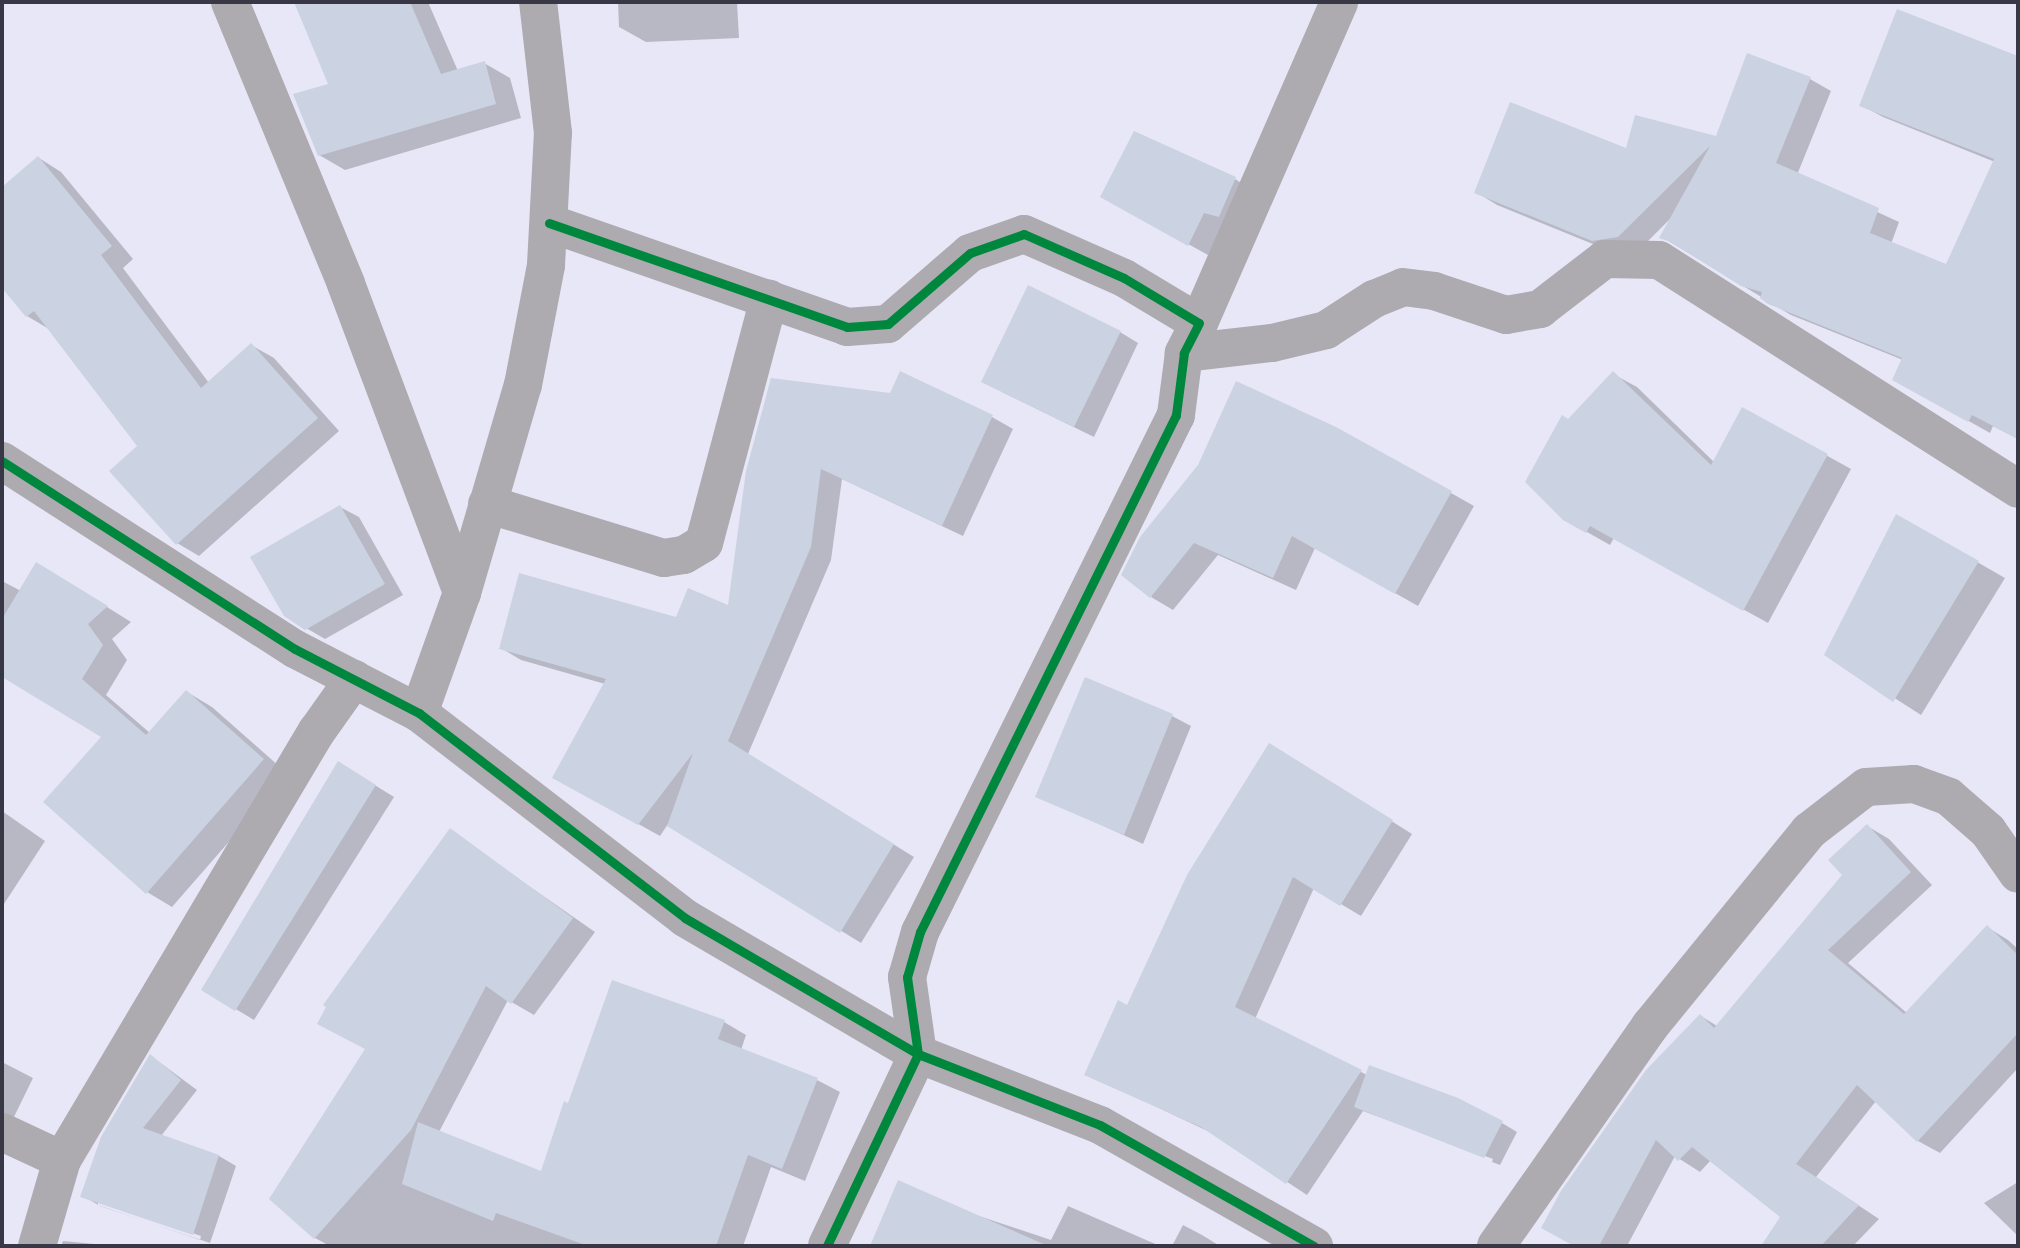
<!DOCTYPE html>
<html>
<head>
<meta charset="utf-8">
<style>
  body { margin:0 }
  #map { position:relative; width:2020px; height:1248px; overflow:hidden; background:#e7e7f7; font-family:Lato,sans-serif }
  div>[style] { position:absolute }
  .shadow>* { inset:0; background:#0003 }
  .building>* { inset:0; background:#cbd2e2 }
  .minor>* { height:38px; margin:-19px; padding:0 19px; transform-origin:19px; border-radius:19px; background:#adaab0 }
  .cycleway>* { height:9px; margin:-4.5px; padding:0 4.5px; transform-origin:4.5px; border-radius:4.5px; background:#00873e }
  span { translate:-50% -50%; white-space:nowrap; text-align:center; line-height:1.15; -webkit-text-stroke:5px #fff; paint-order:stroke }
  .frame { position:absolute; inset:0; border:4px solid #373745; pointer-events:none }
</style>
</head>
<body>
<div id="map">
  <div class="shadow">
    <i style="clip-path:polygon(296px 2px,428px 2px,458px 71px,484px 63px,510px 78px,521px 118px,345px 170px,319px 155px,330px 86px)"></i>
    <i style="clip-path:polygon(618px 2px,737px 2px,739px 38px,646px 42px,619px 27px)"></i>
    <i style="clip-path:polygon(2012px 55px,2018px 59px,2018px 106px,2015px 115px,2018px 117px,2018px 439px,1993px 426px,1990px 433px,1894px 379px,1903px 360px,1791px 315px,1662px 237px,1672px 217px,1640px 249px,1615px 253px,1497px 205px,1476px 192px,1628px 151px,1717px 138px,1810px 79px,1831px 91px,1797px 175px,1899px 222px,1891px 244px,1947px 266px,1995px 162px,1883px 117px,1861px 105px)"></i>
    <i style="clip-path:polygon(39px 158px,61px 172px,133px 259px,123px 268px,209px 383px,251px 345px,274px 358px,339px 431px,199px 556px,177px 543px,140px 446px,49px 329px,27px 316px,2px 286px,2px 189px)"></i>
    <i style="clip-path:polygon(1235px 179px,1253px 190px,1208px 255px,1121px 207px)"></i>
    <i style="clip-path:polygon(1120px 332px,1138px 343px,1094px 437px,1002px 392px)"></i>
    <i style="clip-path:polygon(1613px 374px,1637px 387px,1714px 462px,1743px 409px,1851px 469px,1768px 623px,1614px 538px,1610px 545px,1564px 519px,1568px 421px)"></i>
    <i style="clip-path:polygon(992px 417px,1013px 429px,963px 536px,842px 479px,831px 560px,748px 754px,914px 857px,861px 943px,668px 824px,660px 836px,575px 789px,605px 684px,521px 660px,501px 648px,729px 608px,747px 472px)"></i>
    <i style="clip-path:polygon(1336px 428px,1474px 506px,1418px 606px,1315px 548px,1296px 590px,1218px 555px,1173px 610px,1151px 597px,1200px 466px)"></i>
    <i style="clip-path:polygon(340px 507px,359px 517px,403px 595px,325px 639px,306px 628px)"></i>
    <i style="clip-path:polygon(1897px 516px,2005px 578px,1921px 715px,1826px 654px)"></i>
    <i style="clip-path:polygon(62px 579px,131px 622px,112px 639px,127px 660px,106px 695px,150px 733px,187px 692px,212px 707px,288px 774px,172px 907px,147px 892px,103px 736px,2px 675px,2px 581px,21px 591px)"></i>
    <i style="clip-path:polygon(1172px 716px,1191px 726px,1143px 844px,1038px 796px)"></i>
    <i style="clip-path:polygon(1290px 757px,1412px 834px,1361px 916px,1314px 888px,1255px 1019px,1367px 1075px,1502px 1123px,1517px 1132px,1500px 1165px,1492px 1162px,1493px 1159px,1363px 1111px,1307px 1195px,1214px 1134px,1087px 1074px)"></i>
    <i style="clip-path:polygon(357px 774px,394px 797px,254px 1020px,204px 990px)"></i>
    <i style="clip-path:polygon(2px 811px,45px 841px,2px 907px)"></i>
    <i style="clip-path:polygon(1867px 826px,1889px 839px,1932px 885px,1848px 963px,1907px 1013px,1987px 927px,2008px 940px,2018px 949px,2018px 1068px,1940px 1153px,1918px 1141px,1876px 1101px,1816px 1177px,1879px 1219px,1853px 1246px,1786px 1246px,1770px 1236px,1782px 1217px,1711px 1160px,1700px 1172px,1675px 1156px,1627px 1246px,1577px 1246px,1543px 1227px,1701px 1016px,1717px 1026px,1845px 875px)"></i>
    <i style="clip-path:polygon(450px 831px,595px 932px,534px 1015px,508px 1000px,439px 1132px,542px 1173px,570px 1105px,724px 1022px,746px 1035px,741px 1050px,817px 1080px,840px 1092px,805px 1181px,771px 1167px,743px 1246px,330px 1246px,315px 1238px,271px 1199px,367px 1050px)"></i>
    <i style="clip-path:polygon(evenodd,151px 1056px,197px 1090px,161px 1136px,219px 1156px,236px 1166px,210px 1243px,100px 1206px,83px 1196px,151px 1056px,98px 1201px,201px 1236px,200px 1240px,98px 1205px,98px 1201px)"></i>
    <i style="clip-path:polygon(2px 1062px,33px 1078px,12px 1121px,2px 1116px)"></i>
    <i style="clip-path:polygon(2018px 1182px,2018px 1236px,1984px 1203px)"></i>
    <i style="clip-path:polygon(1068px 1206px,1160px 1246px,872px 1246px,967px 1212px,1051px 1240px)"></i>
    <i style="clip-path:polygon(1183px 1225px,1202px 1235px,1220px 1246px,1172px 1246px)"></i>
    <i style="clip-path:polygon(63px 1241px,95px 1244px,99px 1246px,61px 1246px)"></i>
  </div>
  <div class="building">
    <i style="clip-path:polygon(294px 2px,410px 2px,441px 74px,485px 61px,496px 104px,318px 156px,293px 94px,328px 84px)"></i>
    <i style="clip-path:polygon(1897px 9px,2018px 56px,2018px 439px,1972px 415px,1968px 422px,1892px 380px,1902px 358px,1768px 304px,1760px 298px,1762px 292px,1741px 286px,1671px 242px,1659px 238px,1710px 146px,1618px 237px,1592px 241px,1474px 193px,1510px 102px,1626px 148px,1635px 115px,1716px 136px,1747px 53px,1811px 77px,1776px 163px,1879px 208px,1870px 233px,1946px 264px,1994px 159px,1859px 106px)"></i>
    <i style="clip-path:polygon(1134px 131px,1236px 177px,1219px 217px,1204px 213px,1188px 246px,1100px 197px)"></i>
    <i style="clip-path:polygon(38px 156px,112px 246px,101px 255px,201px 388px,251px 343px,318px 418px,176px 545px,109px 471px,137px 446px,34px 311px,26px 317px,2px 288px,2px 187px)"></i>
    <i style="clip-path:polygon(1028px 285px,1121px 331px,1074px 427px,981px 382px)"></i>
    <i style="clip-path:polygon(900px 371px,993px 415px,942px 526px,821px 469px,811px 547px,728px 741px,894px 844px,840px 933px,667px 826px,693px 753px,638px 825px,552px 778px,606px 679px,499px 649px,519px 573px,676px 617px,688px 588px,728px 605px,746px 471px,771px 378px,890px 393px)"></i>
    <i style="clip-path:polygon(1613px 371px,1711px 465px,1742px 407px,1828px 454px,1743px 611px,1590px 526px,1586px 533px,1563px 520px,1525px 482px,1562px 415px,1568px 419px)"></i>
    <i style="clip-path:polygon(1236px 381px,1336px 427px,1452px 491px,1395px 594px,1292px 536px,1273px 578px,1194px 543px,1150px 598px,1121px 575px,1140px 537px,1198px 465px)"></i>
    <i style="clip-path:polygon(340px 505px,385px 584px,305px 630px,284px 616px,250px 557px)"></i>
    <i style="clip-path:polygon(1896px 514px,1979px 561px,1893px 702px,1824px 655px)"></i>
    <i style="clip-path:polygon(36px 562px,108px 606px,88px 624px,103px 645px,82px 679px,146px 735px,186px 690px,264px 759px,146px 894px,43px 802px,101px 737px,2px 677px,2px 619px)"></i>
    <i style="clip-path:polygon(1085px 677px,1173px 714px,1124px 835px,1035px 797px)"></i>
    <i style="clip-path:polygon(1269px 743px,1393px 820px,1340px 906px,1293px 877px,1235px 1007px,1362px 1070px,1286px 1184px,1201px 1127px,1084px 1075px,1118px 1000px,1127px 1005px,1187px 875px)"></i>
    <i style="clip-path:polygon(338px 761px,376px 785px,235px 1011px,201px 990px)"></i>
    <i style="clip-path:polygon(1867px 824px,1911px 872px,1828px 950px,1904px 1014px,1987px 925px,2018px 955px,2018px 1033px,1917px 1142px,1857px 1085px,1796px 1164px,1859px 1205px,1821px 1246px,1761px 1246px,1780px 1217px,1692px 1147px,1678px 1161px,1656px 1140px,1599px 1246px,1574px 1246px,1541px 1228px,1561px 1191px,1646px 1070px,1700px 1014px,1714px 1028px,1842px 875px,1828px 860px)"></i>
    <i style="clip-path:polygon(450px 828px,573px 918px,511px 1004px,486px 986px,411px 1130px,314px 1239px,269px 1199px,365px 1049px,317px 1024px,326px 1007px,323px 1005px)"></i>
    <i style="clip-path:polygon(612px 980px,725px 1020px,718px 1039px,818px 1078px,782px 1169px,748px 1155px,716px 1246px,588px 1246px,496px 1213px,493px 1221px,402px 1184px,418px 1122px,541px 1171px,564px 1101px,568px 1103px)"></i>
    <i style="clip-path:polygon(150px 1054px,181px 1080px,143px 1128px,219px 1155px,193px 1235px,80px 1197px,101px 1137px)"></i>
    <i style="clip-path:polygon(1369px 1065px,1458px 1098px,1503px 1121px,1484px 1158px,1354px 1107px)"></i>
    <i style="clip-path:polygon(898px 1180px,1048px 1246px,870px 1246px)"></i>
  </div>
  <div class="minor">
    <i style="left:230px;top:2px;width:305px;rotate:67.6deg"></i>
    <i style="left:346px;top:284px;width:330px;rotate:69.4deg"></i>
    <i style="left:549px;top:223px;width:316px;rotate:19.2deg"></i>
    <i style="left:847px;top:327px;width:41px;rotate:-4.2deg"></i>
    <i style="left:888px;top:324px;width:108px;rotate:-40.9deg"></i>
    <i style="left:970px;top:253px;width:57px;rotate:-19.4deg"></i>
    <i style="left:1024px;top:234px;width:109px;rotate:23.7deg"></i>
    <i style="left:1124px;top:278px;width:87px;rotate:31deg"></i>
    <i style="left:1199px;top:323px;width:34px;rotate:117deg"></i>
    <i style="left:1184px;top:353px;width:63px;rotate:97.4deg"></i>
    <i style="left:1176px;top:415px;width:577px;rotate:116.34deg"></i>
    <i style="left:920px;top:932px;width:47px;rotate:106.1deg"></i>
    <i style="left:907px;top:977px;width:78px;rotate:81.9deg"></i>
    <i style="left:918px;top:1054px;width:212px;rotate:115.4deg"></i>
    <i style="left:1199px;top:323px;width:350px;rotate:-66.4deg"></i>
    <i style="left:1184px;top:353px;width:89px;rotate:-6.5deg"></i>
    <i style="left:1272px;top:343px;width:56px;rotate:-13.5deg"></i>
    <i style="left:1326px;top:330px;width:57px;rotate:-32.9deg"></i>
    <i style="left:1374px;top:299px;width:31px;rotate:-22deg"></i>
    <i style="left:1403px;top:287px;width:31px;rotate:7deg"></i>
    <i style="left:1434px;top:291px;width:76px;rotate:18.4deg"></i>
    <i style="left:1506px;top:315px;width:35px;rotate:-10deg"></i>
    <i style="left:1540px;top:309px;width:82px;rotate:-37.6deg"></i>
    <i style="left:1605px;top:259px;width:54px;rotate:1.1deg"></i>
    <i style="left:1659px;top:260px;width:426px;rotate:32.5deg"></i>
    <i style="left:2px;top:461px;width:348px;rotate:32.7deg"></i>
    <i style="left:295px;top:649px;width:140px;rotate:27.3deg"></i>
    <i style="left:419px;top:713px;width:336px;rotate:37.6deg"></i>
    <i style="left:685px;top:918px;width:270px;rotate:30.3deg"></i>
    <i style="left:918px;top:1054px;width:195px;rotate:21.3deg"></i>
    <i style="left:1100px;top:1125px;width:246px;rotate:29.5deg"></i>
    <i style="left:487px;top:504px;width:185px;rotate:17deg"></i>
    <i style="left:664px;top:558px;width:20px;rotate:-9deg"></i>
    <i style="left:684px;top:555px;width:23px;rotate:-31deg"></i>
    <i style="left:704px;top:543px;width:253px;rotate:-75.1deg"></i>
    <i style="left:419px;top:713px;width:127px;rotate:-70.3deg"></i>
    <i style="left:462px;top:593px;width:217px;rotate:-73.7deg"></i>
    <i style="left:523px;top:385px;width:122px;rotate:-79.1deg"></i>
    <i style="left:546px;top:265px;width:132px;rotate:-87deg"></i>
    <i style="left:553px;top:133px;width:132px;rotate:-96.5deg"></i>
    <i style="left:2px;top:1132px;width:66px;rotate:25deg"></i>
    <i style="left:37px;top:1246px;width:90px;rotate:-73.8deg"></i>
    <i style="left:62px;top:1160px;width:499px;rotate:-59.3deg"></i>
    <i style="left:317px;top:731px;width:64px;rotate:-54.6deg"></i>
    <i style="left:1496px;top:1246px;width:269px;rotate:-55deg"></i>
    <i style="left:1650px;top:1026px;width:252px;rotate:-50.8deg"></i>
    <i style="left:1809px;top:831px;width:72px;rotate:-37.7deg"></i>
    <i style="left:1866px;top:787px;width:48px;rotate:-3.6deg"></i>
    <i style="left:1914px;top:784px;width:37px;rotate:20deg"></i>
    <i style="left:1949px;top:797px;width:52px;rotate:41.1deg"></i>
    <i style="left:1988px;top:831px;width:52px;rotate:55.1deg"></i>
  </div>
  <div class="cycleway">
    <i style="left:549px;top:223px;width:316px;rotate:19.2deg"></i>
    <i style="left:847px;top:327px;width:41px;rotate:-4.2deg"></i>
    <i style="left:888px;top:324px;width:108px;rotate:-40.9deg"></i>
    <i style="left:970px;top:253px;width:57px;rotate:-19.4deg"></i>
    <i style="left:1024px;top:234px;width:109px;rotate:23.7deg"></i>
    <i style="left:1124px;top:278px;width:87px;rotate:31deg"></i>
    <i style="left:1199px;top:323px;width:34px;rotate:117deg"></i>
    <i style="left:1184px;top:353px;width:63px;rotate:97.4deg"></i>
    <i style="left:1176px;top:415px;width:577px;rotate:116.34deg"></i>
    <i style="left:920px;top:932px;width:47px;rotate:106.1deg"></i>
    <i style="left:907px;top:977px;width:78px;rotate:81.9deg"></i>
    <i style="left:918px;top:1054px;width:212px;rotate:115.4deg"></i>
    <i style="left:2px;top:461px;width:348px;rotate:32.7deg"></i>
    <i style="left:295px;top:649px;width:140px;rotate:27.3deg"></i>
    <i style="left:419px;top:713px;width:336px;rotate:37.6deg"></i>
    <i style="left:685px;top:918px;width:270px;rotate:30.3deg"></i>
    <i style="left:918px;top:1054px;width:195px;rotate:21.3deg"></i>
    <i style="left:1100px;top:1125px;width:246px;rotate:29.5deg"></i>
  </div>
  <div class="frame"></div>
</div>
</body>
</html>
